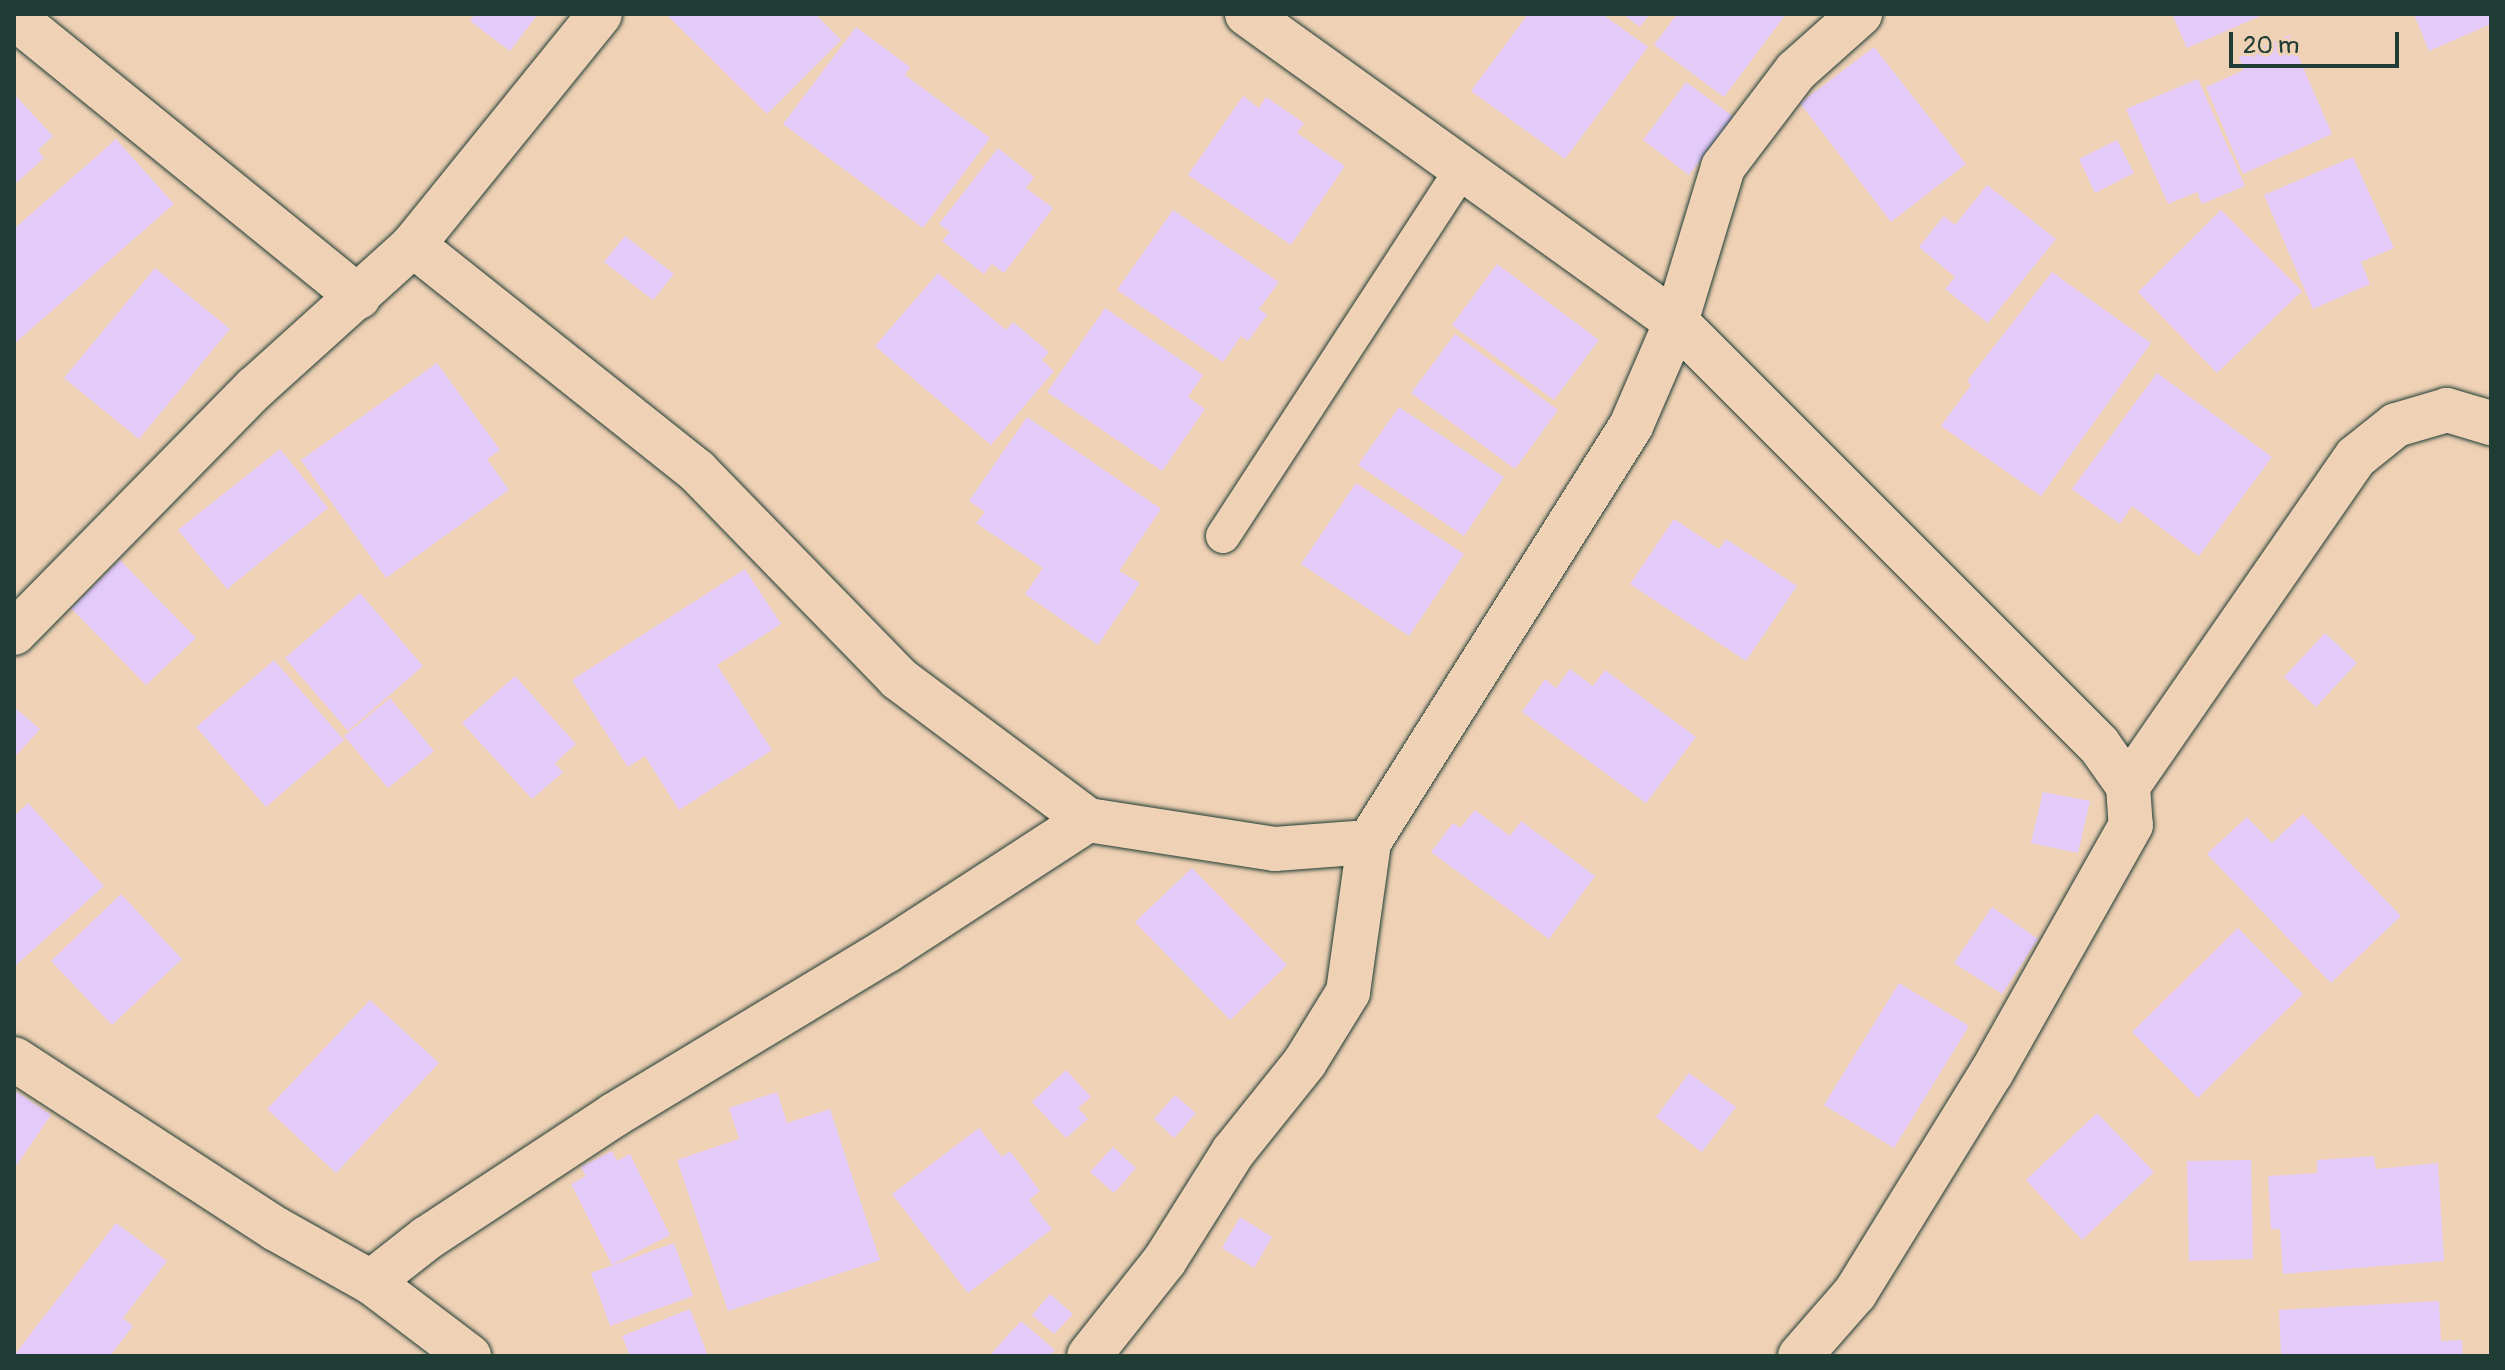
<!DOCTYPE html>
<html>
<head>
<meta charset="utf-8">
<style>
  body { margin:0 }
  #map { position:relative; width:2505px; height:1370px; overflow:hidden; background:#efd1b5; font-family:Pangolin,sans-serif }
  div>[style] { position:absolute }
  .building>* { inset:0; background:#e3caf9 }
  .roads { filter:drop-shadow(0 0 2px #1f3d34) drop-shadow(0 0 2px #1f3d34) }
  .lane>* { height:34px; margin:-17px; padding:0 17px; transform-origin:17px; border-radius:17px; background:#efd1b5 }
  .street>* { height:44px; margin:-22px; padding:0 22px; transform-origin:22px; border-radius:22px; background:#efd1b5 }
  span { translate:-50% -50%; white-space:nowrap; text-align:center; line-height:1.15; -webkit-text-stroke:6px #efd1b5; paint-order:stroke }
  .frame { position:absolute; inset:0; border:16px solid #1f3d34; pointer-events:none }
  .scale { position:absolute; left:2229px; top:32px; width:170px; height:36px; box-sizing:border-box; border:4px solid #1f3d34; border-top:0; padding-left:10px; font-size:24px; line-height:28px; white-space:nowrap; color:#1f3d34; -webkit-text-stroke:6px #efd1b5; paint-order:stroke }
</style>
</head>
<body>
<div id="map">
  <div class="building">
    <i style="clip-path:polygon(475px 14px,538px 14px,510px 51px,470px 21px)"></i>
    <i style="clip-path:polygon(666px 14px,815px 14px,841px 40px,767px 114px)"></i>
    <i style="clip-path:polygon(1528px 14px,1602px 14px,1648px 47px,1565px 159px,1471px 91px)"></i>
    <i style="clip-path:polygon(1623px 14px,1650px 14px,1640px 27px)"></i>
    <i style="clip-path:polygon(1677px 14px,1786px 14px,1724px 97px,1654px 45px)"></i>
    <i style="clip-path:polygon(2172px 14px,2265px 14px,2187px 48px)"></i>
    <i style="clip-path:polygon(2414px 14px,2491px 14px,2491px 24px,2429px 51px)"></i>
    <i style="clip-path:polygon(856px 27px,910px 67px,905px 75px,990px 138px,923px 228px,783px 124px)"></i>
    <i style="clip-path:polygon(2289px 35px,2332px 134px,2243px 174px,2206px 87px,2244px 70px,2239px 57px)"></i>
    <i style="clip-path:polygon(1874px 47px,1966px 164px,1891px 222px,1800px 103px)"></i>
    <i style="clip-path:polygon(2198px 79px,2245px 186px,2202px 204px,2197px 192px,2168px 204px,2126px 109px)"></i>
    <i style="clip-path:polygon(1686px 82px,1734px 117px,1689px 175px,1643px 140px)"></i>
    <i style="clip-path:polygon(14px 94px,53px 136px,38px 150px,44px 158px,14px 185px)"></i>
    <i style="clip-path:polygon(1243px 96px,1259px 108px,1266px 97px,1304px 123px,1297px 133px,1345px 166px,1291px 245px,1188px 175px)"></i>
    <i style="clip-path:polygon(116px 139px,174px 204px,14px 344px,14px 229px)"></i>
    <i style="clip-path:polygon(2117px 140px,2134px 173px,2095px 193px,2079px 159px)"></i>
    <i style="clip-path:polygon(998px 148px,1034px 177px,1026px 188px,1053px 208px,1004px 273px,992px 264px,984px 274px,942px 241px,950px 232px,939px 224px)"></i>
    <i style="clip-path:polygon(2353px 157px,2394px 248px,2361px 262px,2370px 284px,2313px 309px,2264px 195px)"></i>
    <i style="clip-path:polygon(1987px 185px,2056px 239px,1988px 323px,1945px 289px,1955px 277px,1919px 247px,1944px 216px,1955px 225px)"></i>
    <i style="clip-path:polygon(1173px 210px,1279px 282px,1259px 309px,1267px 315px,1248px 341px,1241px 336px,1223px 362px,1117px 290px)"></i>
    <i style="clip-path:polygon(2221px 210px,2302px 291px,2217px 373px,2138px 292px)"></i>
    <i style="clip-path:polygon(625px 236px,674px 274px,653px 300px,604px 262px)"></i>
    <i style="clip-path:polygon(1497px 264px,1599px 340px,1554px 400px,1452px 325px)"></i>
    <i style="clip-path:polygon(155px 268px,230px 329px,139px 439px,64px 378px)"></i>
    <i style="clip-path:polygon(2052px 272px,2151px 343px,2041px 496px,1941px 426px,1971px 385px,1967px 381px)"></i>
    <i style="clip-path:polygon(938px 273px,1006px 330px,1013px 322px,1049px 352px,1042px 360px,1054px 371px,991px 445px,875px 346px)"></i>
    <i style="clip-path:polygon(1105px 308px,1203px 375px,1188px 397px,1205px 409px,1162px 471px,1047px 392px)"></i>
    <i style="clip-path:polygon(1455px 334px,1558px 410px,1515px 469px,1411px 393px)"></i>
    <i style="clip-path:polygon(437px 363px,500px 450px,487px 459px,509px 490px,386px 578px,301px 460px)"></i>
    <i style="clip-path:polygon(2157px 373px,2272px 457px,2199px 556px,2132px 506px,2120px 524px,2072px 489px)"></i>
    <i style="clip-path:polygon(1399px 407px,1504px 477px,1464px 536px,1358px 465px)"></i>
    <i style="clip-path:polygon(1027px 417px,1161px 509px,1119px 571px,1140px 583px,1098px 645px,1025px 594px,1043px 568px,976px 523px,985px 512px,969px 501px)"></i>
    <i style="clip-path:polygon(280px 449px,328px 508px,227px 589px,178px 530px)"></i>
    <i style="clip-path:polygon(1356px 483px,1464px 554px,1409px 636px,1301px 564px)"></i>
    <i style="clip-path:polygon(1674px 519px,1719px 549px,1726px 539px,1797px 586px,1746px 661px,1630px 584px)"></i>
    <i style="clip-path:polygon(120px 560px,196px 638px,146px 685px,71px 608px)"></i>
    <i style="clip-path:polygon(745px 569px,781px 624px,717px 665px,772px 750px,679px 810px,645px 756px,628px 767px,572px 680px)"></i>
    <i style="clip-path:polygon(360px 593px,423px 666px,348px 731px,285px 658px)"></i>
    <i style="clip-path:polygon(2325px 633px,2357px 663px,2316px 707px,2284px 677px)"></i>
    <i style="clip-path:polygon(274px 660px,344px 740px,266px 807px,196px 727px)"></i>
    <i style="clip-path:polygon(1570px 669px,1593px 686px,1605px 670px,1696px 737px,1646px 803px,1522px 712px,1545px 679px,1556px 688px)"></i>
    <i style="clip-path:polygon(515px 676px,576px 744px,555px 763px,563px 772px,532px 799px,462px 723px)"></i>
    <i style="clip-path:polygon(390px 698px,434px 751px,388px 788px,344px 736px)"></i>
    <i style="clip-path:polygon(14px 707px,40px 729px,14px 758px)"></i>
    <i style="clip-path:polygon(2043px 792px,2090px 801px,2078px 853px,2031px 843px)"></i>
    <i style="clip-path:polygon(28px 803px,104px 886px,14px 967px,14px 816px)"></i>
    <i style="clip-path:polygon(1475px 810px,1510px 836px,1521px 821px,1595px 876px,1549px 939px,1431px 852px,1453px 823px,1460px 828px)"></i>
    <i style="clip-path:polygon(2303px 814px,2401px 916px,2331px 983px,2207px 854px,2247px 817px,2272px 843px)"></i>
    <i style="clip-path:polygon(1192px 868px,1287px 965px,1230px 1020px,1135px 922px)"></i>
    <i style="clip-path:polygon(121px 894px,182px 959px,112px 1025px,51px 961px)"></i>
    <i style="clip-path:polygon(1992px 907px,2038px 939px,2002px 994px,1954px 963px)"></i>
    <i style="clip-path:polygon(2238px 928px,2303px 994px,2198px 1098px,2132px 1032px)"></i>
    <i style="clip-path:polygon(1899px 983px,1969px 1026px,1894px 1148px,1824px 1105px)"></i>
    <i style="clip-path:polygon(370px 1000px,439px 1063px,336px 1173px,267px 1109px)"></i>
    <i style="clip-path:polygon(1066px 1070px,1091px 1097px,1078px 1108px,1088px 1119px,1066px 1138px,1032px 1102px)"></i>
    <i style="clip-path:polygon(1689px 1073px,1736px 1107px,1702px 1152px,1656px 1117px)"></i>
    <i style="clip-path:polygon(14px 1090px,51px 1115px,14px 1169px)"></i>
    <i style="clip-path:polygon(777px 1092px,787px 1123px,830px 1109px,880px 1260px,728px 1311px,677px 1160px,739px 1139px,729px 1108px)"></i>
    <i style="clip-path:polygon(1175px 1095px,1196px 1113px,1174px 1138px,1154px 1119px)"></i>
    <i style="clip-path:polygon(2097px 1113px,2154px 1172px,2082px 1240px,2026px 1180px)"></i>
    <i style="clip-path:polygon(979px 1128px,1002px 1157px,1010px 1151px,1040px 1191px,1029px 1200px,1052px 1229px,968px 1293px,892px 1194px)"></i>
    <i style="clip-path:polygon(1113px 1147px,1136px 1168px,1114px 1193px,1090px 1172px)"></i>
    <i style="clip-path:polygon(612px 1151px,617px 1161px,630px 1154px,670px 1235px,612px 1265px,571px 1184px,586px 1176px,581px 1167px)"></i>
    <i style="clip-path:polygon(2374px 1156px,2376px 1169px,2438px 1163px,2444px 1261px,2283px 1274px,2280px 1229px,2271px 1229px,2268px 1176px,2317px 1173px,2317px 1160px)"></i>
    <i style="clip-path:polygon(2251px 1160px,2253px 1259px,2189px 1261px,2187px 1161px)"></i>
    <i style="clip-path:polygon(1240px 1217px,1272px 1237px,1254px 1268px,1222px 1248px)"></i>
    <i style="clip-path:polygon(116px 1223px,167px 1261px,123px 1318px,133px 1326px,110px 1356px,20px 1356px,16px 1353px)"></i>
    <i style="clip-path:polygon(674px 1243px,693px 1296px,610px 1326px,591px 1273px)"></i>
    <i style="clip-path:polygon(1050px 1294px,1073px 1314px,1054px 1334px,1032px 1315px)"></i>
    <i style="clip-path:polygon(2439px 1301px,2441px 1341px,2462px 1340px,2463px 1356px,2281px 1356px,2279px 1310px)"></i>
    <i style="clip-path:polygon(690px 1309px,708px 1356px,630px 1356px,622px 1336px)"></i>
    <i style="clip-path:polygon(1021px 1321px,1055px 1350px,1049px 1356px,989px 1356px)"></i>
  </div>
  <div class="roads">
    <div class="lane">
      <i style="left:1223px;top:536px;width:441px;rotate:-56.9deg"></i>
    </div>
    <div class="street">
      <i style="left:1247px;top:14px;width:528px;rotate:35.68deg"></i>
      <i style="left:1676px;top:322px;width:598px;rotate:45deg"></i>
      <i style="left:2099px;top:745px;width:50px;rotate:54.7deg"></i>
      <i style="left:2128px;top:786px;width:39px;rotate:86deg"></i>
      <i style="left:2131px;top:825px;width:285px;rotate:119.4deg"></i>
      <i style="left:1991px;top:1073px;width:259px;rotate:121.7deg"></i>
      <i style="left:1855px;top:1293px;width:84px;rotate:131.1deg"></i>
      <i style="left:14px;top:17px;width:444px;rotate:39.1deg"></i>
      <i style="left:413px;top:245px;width:363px;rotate:38.5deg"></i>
      <i style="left:697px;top:471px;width:289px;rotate:45.8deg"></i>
      <i style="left:898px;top:678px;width:237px;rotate:36.8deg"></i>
      <i style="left:1088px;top:820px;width:189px;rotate:8.8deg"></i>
      <i style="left:1275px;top:849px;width:94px;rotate:-4.3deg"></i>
      <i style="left:14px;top:633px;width:344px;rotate:-45.5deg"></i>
      <i style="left:255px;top:388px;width:213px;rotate:-42.1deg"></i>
      <i style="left:413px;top:245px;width:297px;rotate:-51deg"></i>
      <i style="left:2128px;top:786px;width:400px;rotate:-55.3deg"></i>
      <i style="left:2356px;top:457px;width:51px;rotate:-38.7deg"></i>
      <i style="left:2396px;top:425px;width:53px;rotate:-16.4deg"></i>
      <i style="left:2447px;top:410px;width:46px;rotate:16.5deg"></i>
      <i style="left:14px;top:1059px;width:312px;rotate:33deg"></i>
      <i style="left:276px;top:1229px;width:109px;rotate:29.2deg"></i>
      <i style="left:371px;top:1282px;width:123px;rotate:37.1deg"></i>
      <i style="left:371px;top:1282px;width:71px;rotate:-38.2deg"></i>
      <i style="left:427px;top:1238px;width:224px;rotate:-33.3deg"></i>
      <i style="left:614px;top:1115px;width:318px;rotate:-31.1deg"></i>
      <i style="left:886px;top:951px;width:241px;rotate:-33deg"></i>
      <i style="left:1089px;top:1356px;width:122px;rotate:-51.6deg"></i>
      <i style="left:1165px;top:1260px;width:128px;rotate:-57.8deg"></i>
      <i style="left:1233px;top:1152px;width:115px;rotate:-51.3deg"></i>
      <i style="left:1305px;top:1062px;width:82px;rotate:-58.4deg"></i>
      <i style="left:1348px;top:992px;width:151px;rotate:-82deg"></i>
      <i style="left:1369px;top:842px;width:492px;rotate:-57.8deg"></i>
      <i style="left:1631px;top:426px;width:113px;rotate:-66.6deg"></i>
      <i style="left:1676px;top:322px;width:162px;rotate:-73.1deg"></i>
      <i style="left:1723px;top:167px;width:121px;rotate:-52.8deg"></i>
      <i style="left:1796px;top:71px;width:86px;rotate:-41.7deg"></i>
    </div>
  </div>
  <div class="frame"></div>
  <div class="scale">20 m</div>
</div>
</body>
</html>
